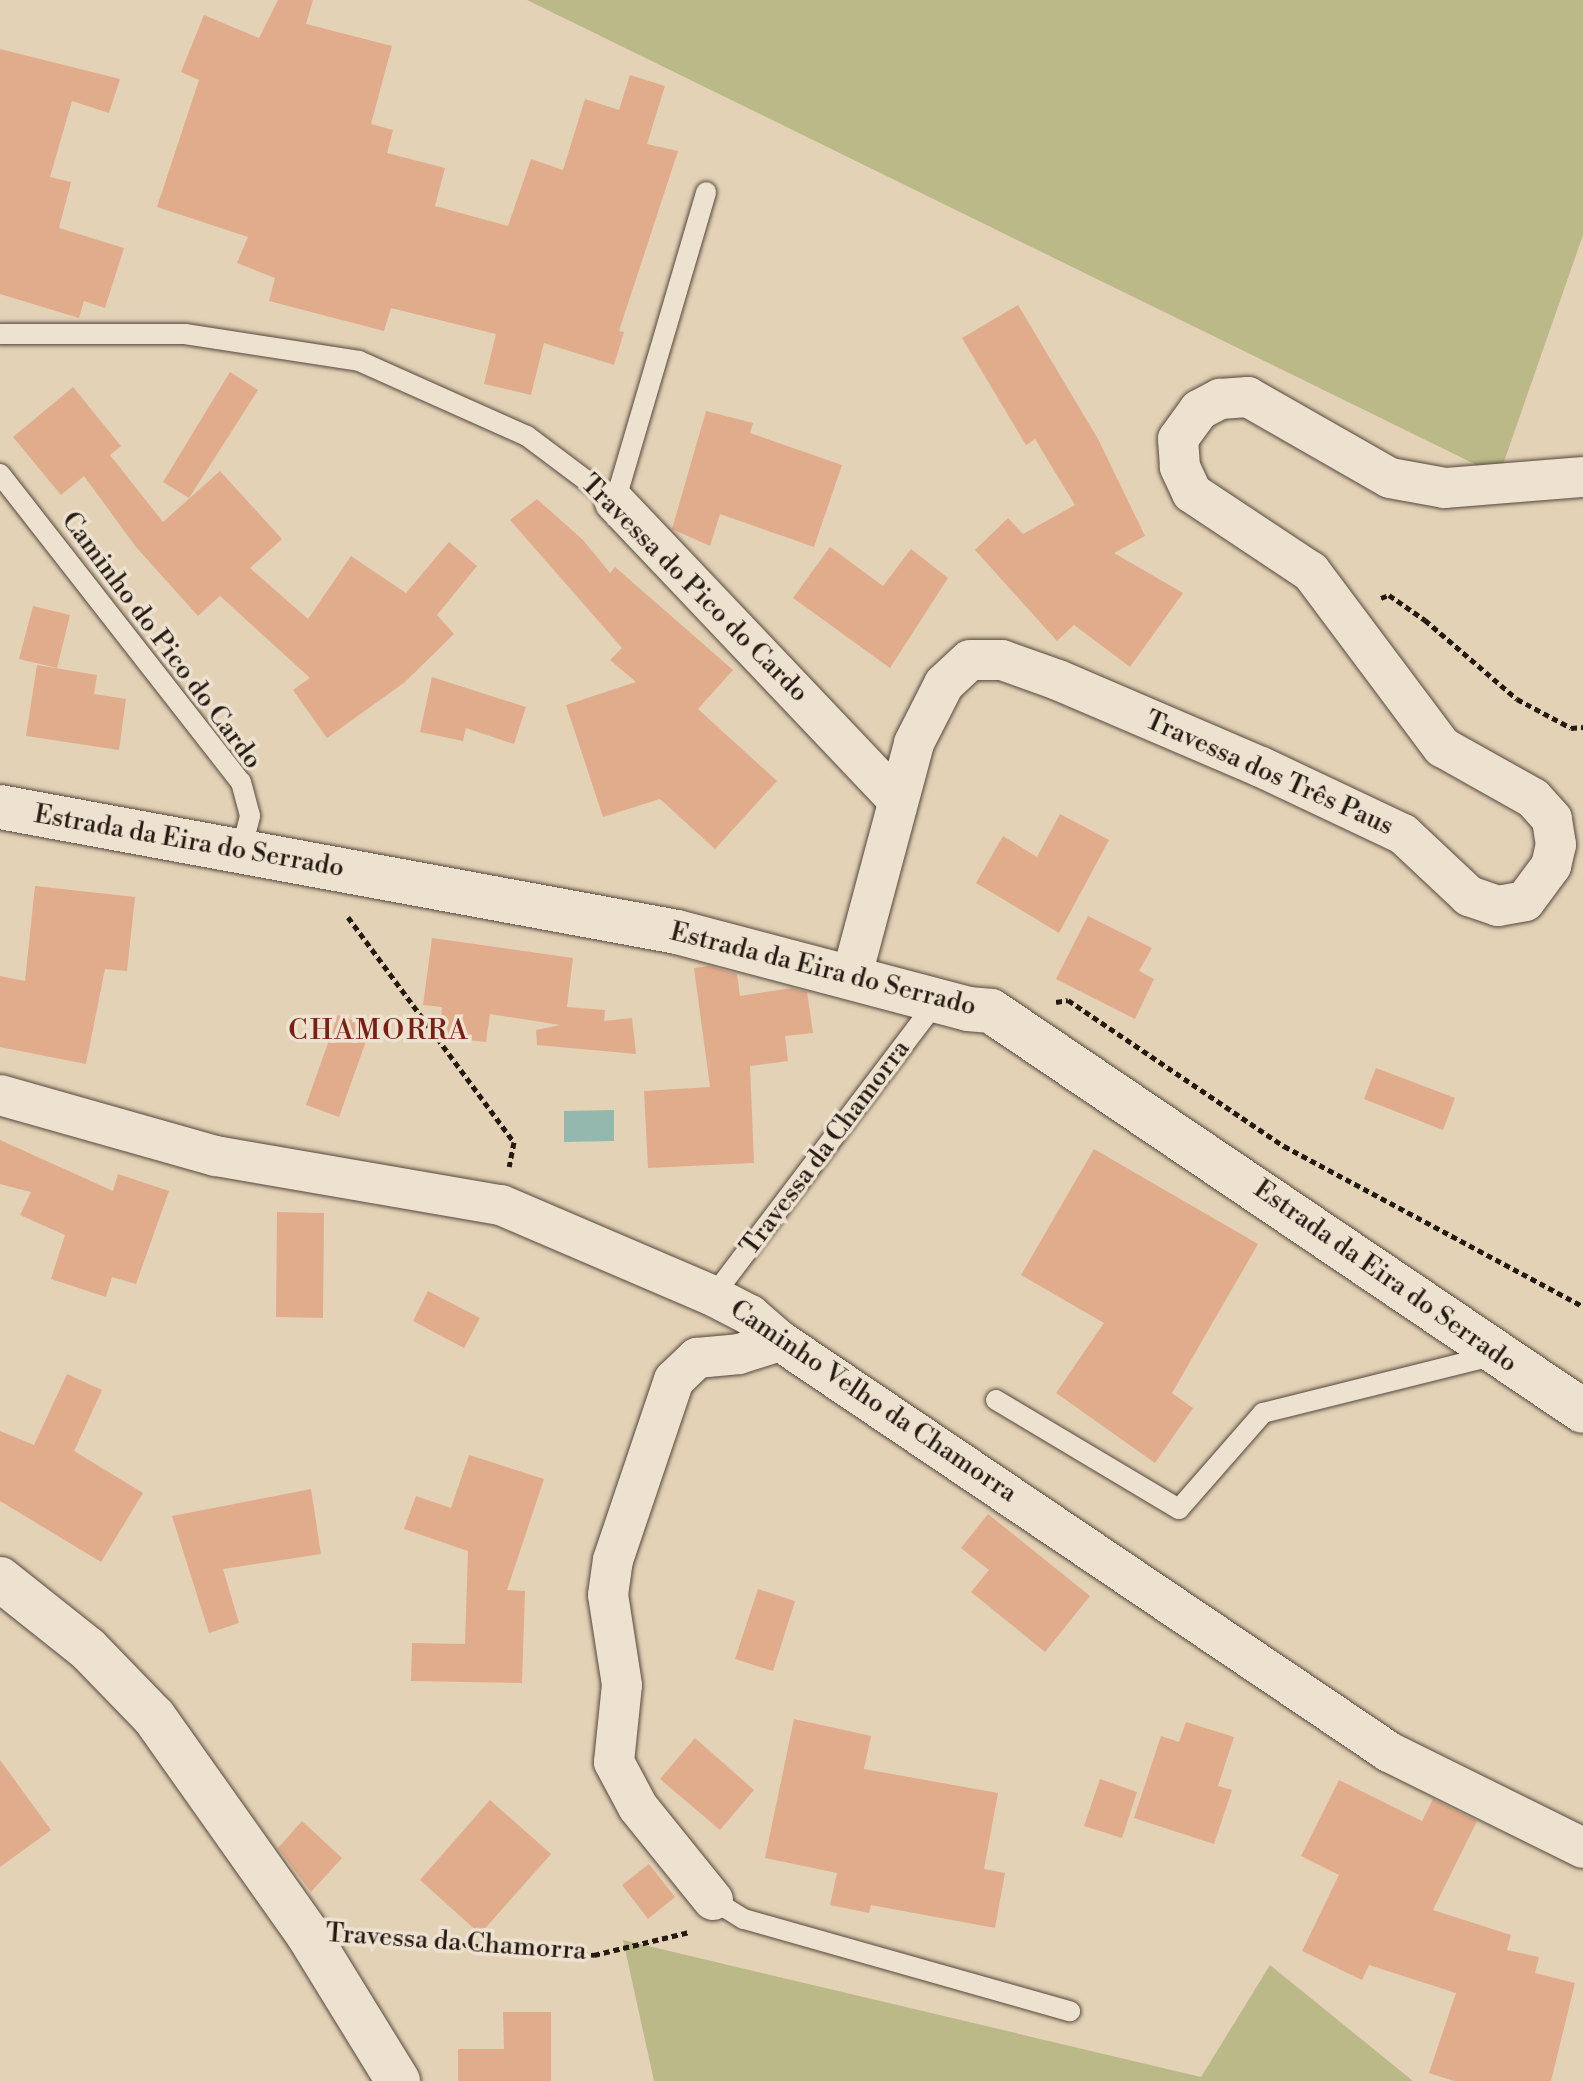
<!DOCTYPE html>
<html>
<head>
<meta charset="utf-8">
<style>
  body { margin:0 }
  #map { position:relative; width:1583px; height:2081px; overflow:hidden; background:#e4d2b7; font-family:"Libre Bodoni",serif }
  div>[style] { position:absolute }
  .green>* { inset:0; background:#bcb989 }
  .water>* { inset:0; background:#95b8ae }
  .building>* { inset:0; background:#e0ac8c }
  .path>* { height:5px; margin-top:-2.5px; transform-origin:0; background:repeating-linear-gradient(90deg,#251a12 0 6px,transparent 0 10px) }
  .roads { filter:drop-shadow(0 0 2px #55483b) drop-shadow(0 0 2px #55483b) }
  .lane>* { height:20px; margin:-10px; padding:0 10px; transform-origin:10px; border-radius:10px; background:#ede2d0 }
  .street>* { height:40px; margin:-20px; padding:0 20px; transform-origin:20px; border-radius:20px; background:#ede2d0 }
  .secondary>* { height:44px; margin:-22px; padding:0 22px; transform-origin:22px; border-radius:22px; background:#ede2d0 }
  span { translate:-50% -50%; white-space:nowrap; text-align:center; line-height:1.15; -webkit-text-stroke:7px #ede2d0; paint-order:stroke }
  .street-label { font-size:26px; color:#251a12 }
  .neighbourhood-label { font-size:28px; color:#7a1f14; letter-spacing:2px }
</style>
</head>
<body>
<div id="map">
  <div class="green">
    <i style="clip-path:polygon(527px 0,1583px 0,1583px 235px,1499px 476px)"></i>
    <i style="clip-path:polygon(623px 1940px,1201px 2077px,1270px 1965px,1413px 2081px,654px 2081px)"></i>
  </div>
  <div class="water">
    <i style="clip-path:polygon(614px 1110px,614px 1141px,564px 1142px,564px 1111px)"></i>
  </div>
  <div class="building">
    <i style="clip-path:polygon(278px 0,313px 0,306px 24px,392px 46px,371px 124px,393px 130px,387px 153px,445px 168px,435px 206px,508px 226px,531px 159px,563px 170px,585px 99px,619px 110px,630px 75px,665px 86px,647px 144px,678px 151px,619px 331px,624px 332px,614px 365px,544px 343px,531px 395px,484px 384px,496px 334px,391px 308px,384px 331px,269px 301px,275px 278px,237px 263px,248px 237px,157px 207px,199px 80px,181px 72px,204px 15px,259px 38px)"></i>
    <i style="clip-path:polygon(0 49px,120px 79px,109px 113px,72px 101px,50px 177px,71px 182px,59px 228px,124px 248px,105px 308px,84px 301px,79px 318px,0 294px)"></i>
    <i style="clip-path:polygon(1018px 305px,1098px 439px,1145px 536px,1114px 553px,1183px 593px,1130px 667px,1074px 625px,1057px 641px,975px 550px,1008px 518px,1023px 534px,1075px 505px,1035px 439px,1026px 445px,962px 338px)"></i>
    <i style="clip-path:polygon(230px 372px,258px 390px,189px 498px,163px 482px)"></i>
    <i style="clip-path:polygon(73px 387px,121px 446px,110px 455px,163px 522px,220px 471px,282px 539px,250px 568px,308px 619px,351px 556px,406px 593px,449px 542px,477px 566px,437px 615px,454px 634px,405px 682px,327px 738px,293px 690px,310px 678px,220px 596px,198px 616px,136px 547px,84px 476px,61px 495px,13px 437px)"></i>
    <i style="clip-path:polygon(706px 411px,753px 423px,750px 433px,842px 465px,814px 547px,720px 514px,710px 546px,672px 529px)"></i>
    <i style="clip-path:polygon(537px 499px,583px 540px,610px 573px,615px 567px,733px 670px,698px 709px,777px 781px,715px 849px,660px 799px,603px 817px,566px 705px,636px 682px,610px 660px,622px 648px,510px 520px)"></i>
    <i style="clip-path:polygon(830px 547px,883px 586px,911px 549px,948px 578px,890px 668px,793px 598px)"></i>
    <i style="clip-path:polygon(33px 606px,70px 615px,57px 668px,19px 659px)"></i>
    <i style="clip-path:polygon(37px 665px,97px 675px,94px 694px,126px 699px,119px 750px,26px 736px)"></i>
    <i style="clip-path:polygon(432px 677px,526px 707px,514px 744px,466px 728px,463px 741px,420px 732px)"></i>
    <i style="clip-path:polygon(1060px 814px,1109px 840px,1059px 933px,976px 883px,1003px 836px,1037px 857px)"></i>
    <i style="clip-path:polygon(35px 886px,135px 897px,127px 971px,105px 969px,86px 1064px,0 1047px,0 976px,25px 981px)"></i>
    <i style="clip-path:polygon(1088px 916px,1152px 948px,1139px 971px,1154px 979px,1135px 1019px,1056px 979px)"></i>
    <i style="clip-path:polygon(432px 938px,573px 958px,567px 1007px,605px 1010px,604px 1021px,632px 1018px,636px 1054px,537px 1045px,536px 1030px,560px 1025px,490px 1014px,486px 1042px,439px 1037px,442px 1007px,423px 1005px)"></i>
    <i style="clip-path:polygon(709px 966px,737px 974px,740px 996px,792px 988px,807px 992px,813px 1033px,785px 1036px,788px 1061px,750px 1066px,754px 1163px,648px 1168px,644px 1091px,710px 1087px,694px 968px)"></i>
    <i style="clip-path:polygon(338px 1015px,371px 1027px,339px 1117px,306px 1105px)"></i>
    <i style="clip-path:polygon(1376px 1068px,1455px 1098px,1443px 1130px,1364px 1099px)"></i>
    <i style="clip-path:polygon(0 1140px,113px 1191px,118px 1174px,169px 1191px,136px 1284px,112px 1277px,106px 1297px,51px 1279px,65px 1235px,20px 1215px,31px 1192px,0 1184px)"></i>
    <i style="clip-path:polygon(1094px 1149px,1258px 1244px,1172px 1393px,1193px 1408px,1155px 1463px,1056px 1393px,1104px 1323px,1021px 1275px)"></i>
    <i style="clip-path:polygon(277px 1212px,324px 1213px,323px 1318px,276px 1317px)"></i>
    <i style="clip-path:polygon(428px 1291px,480px 1318px,464px 1348px,413px 1321px)"></i>
    <i style="clip-path:polygon(67px 1374px,102px 1390px,74px 1451px,143px 1493px,101px 1562px,0 1501px,0 1431px,34px 1445px)"></i>
    <i style="clip-path:polygon(469px 1455px,544px 1479px,507px 1590px,525px 1591px,522px 1683px,411px 1681px,412px 1643px,465px 1644px,468px 1551px,404px 1529px,416px 1496px,451px 1508px)"></i>
    <i style="clip-path:polygon(311px 1489px,321px 1554px,223px 1569px,239px 1623px,209px 1633px,172px 1516px)"></i>
    <i style="clip-path:polygon(988px 1514px,1090px 1596px,1045px 1652px,971px 1592px,989px 1570px,961px 1548px)"></i>
    <i style="clip-path:polygon(758px 1589px,795px 1601px,773px 1671px,735px 1659px)"></i>
    <i style="clip-path:polygon(794px 1719px,871px 1736px,864px 1769px,998px 1793px,984px 1869px,1005px 1873px,995px 1928px,871px 1905px,869px 1913px,830px 1905px,837px 1873px,765px 1858px)"></i>
    <i style="clip-path:polygon(1186px 1722px,1234px 1737px,1218px 1786px,1232px 1790px,1214px 1844px,1134px 1818px,1161px 1736px,1179px 1742px)"></i>
    <i style="clip-path:polygon(695px 1738px,754px 1790px,720px 1830px,660px 1779px)"></i>
    <i style="clip-path:polygon(0 1760px,51px 1830px,0 1867px)"></i>
    <i style="clip-path:polygon(1100px 1779px,1137px 1792px,1122px 1838px,1084px 1826px)"></i>
    <i style="clip-path:polygon(1339px 1780px,1422px 1821px,1433px 1799px,1477px 1821px,1433px 1910px,1511px 1935px,1507px 1950px,1539px 1957px,1535px 1973px,1575px 1983px,1551px 2081px,1454px 2081px,1429px 2073px,1456px 1993px,1369px 1965px,1362px 1980px,1302px 1951px,1339px 1875px,1301px 1856px)"></i>
    <i style="clip-path:polygon(490px 1800px,551px 1854px,480px 1934px,420px 1880px)"></i>
    <i style="clip-path:polygon(302px 1821px,342px 1858px,311px 1892px,278px 1848px)"></i>
    <i style="clip-path:polygon(649px 1864px,675px 1897px,648px 1919px,622px 1885px)"></i>
    <i style="clip-path:polygon(503px 2012px,551px 2012px,551px 2081px,458px 2081px,458px 2049px,504px 2049px)"></i>
  </div>
  <div class="path">
    <i style="left:1381px;top:598px;width:9px;rotate:-21deg"></i>
    <i style="left:1389px;top:595px;width:44px;rotate:34.8deg"></i>
    <i style="left:1425px;top:620px;width:121px;rotate:40.7deg"></i>
    <i style="left:1517px;top:699px;width:61px;rotate:28.2deg"></i>
    <i style="left:1571px;top:728px;width:12px;rotate:-5deg"></i>
    <i style="left:348px;top:917px;width:280px;rotate:53.6deg"></i>
    <i style="left:514px;top:1142px;width:25px;rotate:101deg"></i>
    <i style="left:1056px;top:1002px;width:12px;rotate:-9deg"></i>
    <i style="left:1068px;top:1000px;width:261px;rotate:34.1deg"></i>
    <i style="left:1284px;top:1146px;width:339px;rotate:28.2deg"></i>
    <i style="left:362px;top:1937px;width:233px;rotate:4.4deg"></i>
    <i style="left:594px;top:1955px;width:98px;rotate:-13.6deg"></i>
  </div>
  <div class="roads">
    <div class="lane">
      <i style="left:0;top:334px;width:185px"></i>
      <i style="left:185px;top:334px;width:176px;rotate:8.8deg"></i>
      <i style="left:359px;top:361px;width:184px;rotate:24.1deg"></i>
      <i style="left:527px;top:436px;width:110px;rotate:36.9deg"></i>
      <i style="left:615px;top:502px;width:323px;rotate:-73.6deg"></i>
      <i style="left:0;top:474px;width:391px;rotate:52deg"></i>
      <i style="left:241px;top:782px;width:35px;rotate:75deg"></i>
      <i style="left:250px;top:816px;width:36px;rotate:104deg"></i>
      <i style="left:713px;top:1296px;width:372px;rotate:-52.8deg"></i>
      <i style="left:996px;top:1400px;width:213px;rotate:30.8deg"></i>
      <i style="left:1179px;top:1509px;width:128px;rotate:-48.8deg"></i>
      <i style="left:1263px;top:1413px;width:239px;rotate:-14deg"></i>
      <i style="left:713px;top:1900px;width:36px;rotate:32deg"></i>
      <i style="left:744px;top:1919px;width:339px;rotate:15.8deg"></i>
    </div>
    <div class="street">
      <i style="left:615px;top:502px;width:410px;rotate:46.5deg"></i>
      <i style="left:852px;top:975px;width:240px;rotate:-75deg"></i>
      <i style="left:914px;top:743px;width:66px;rotate:-63deg"></i>
      <i style="left:944px;top:684px;width:35px;rotate:-43deg"></i>
      <i style="left:970px;top:660px;width:32px"></i>
      <i style="left:1002px;top:660px;width:59px;rotate:19.7deg"></i>
      <i style="left:1058px;top:680px;width:221px;rotate:23.2deg"></i>
      <i style="left:1261px;top:767px;width:157px;rotate:25.3deg"></i>
      <i style="left:1403px;top:834px;width:91px;rotate:43.2deg"></i>
      <i style="left:1469px;top:896px;width:31px;rotate:19deg"></i>
      <i style="left:1498px;top:906px;width:27px;rotate:-10deg"></i>
      <i style="left:1525px;top:901px;width:44px;rotate:-53.4deg"></i>
      <i style="left:1551px;top:866px;width:22px;rotate:-77deg"></i>
      <i style="left:1556px;top:845px;width:26px;rotate:-99deg"></i>
      <i style="left:1552px;top:819px;width:28px;rotate:-132deg"></i>
      <i style="left:1533px;top:798px;width:104px;rotate:-150.7deg"></i>
      <i style="left:1442px;top:747px;width:219px;rotate:-126.8deg"></i>
      <i style="left:1311px;top:572px;width:143px;rotate:-146.4deg"></i>
      <i style="left:1192px;top:493px;width:29px;rotate:-115deg"></i>
      <i style="left:1180px;top:467px;width:28px;rotate:-94deg"></i>
      <i style="left:1178px;top:439px;width:36px;rotate:-54deg"></i>
      <i style="left:1199px;top:410px;width:24px;rotate:-28deg"></i>
      <i style="left:1220px;top:399px;width:28px;rotate:-4deg"></i>
      <i style="left:1248px;top:397px;width:163px;rotate:29.7deg"></i>
      <i style="left:1390px;top:478px;width:56px;rotate:10.3deg"></i>
      <i style="left:1445px;top:488px;width:138px;rotate:-4.6deg"></i>
      <i style="left:0;top:1095px;width:224px;rotate:15.8deg"></i>
      <i style="left:216px;top:1156px;width:289px;rotate:9.8deg"></i>
      <i style="left:501px;top:1205px;width:231px;rotate:23.2deg"></i>
      <i style="left:713px;top:1296px;width:42px;rotate:27.2deg"></i>
      <i style="left:750px;top:1315px;width:40px;rotate:41deg"></i>
      <i style="left:780px;top:1341px;width:735px;rotate:34.01deg"></i>
      <i style="left:1389px;top:1752px;width:216px;rotate:26.3deg"></i>
      <i style="left:713px;top:1900px;width:119px;rotate:-128.9deg"></i>
      <i style="left:638px;top:1807px;width:51px;rotate:-118.1deg"></i>
      <i style="left:614px;top:1762px;width:77px;rotate:-84.1deg"></i>
      <i style="left:622px;top:1685px;width:91px;rotate:-98.8deg"></i>
      <i style="left:608px;top:1595px;width:35px;rotate:-82deg"></i>
      <i style="left:613px;top:1560px;width:190px;rotate:-71.3deg"></i>
      <i style="left:674px;top:1380px;width:32px;rotate:-44deg"></i>
      <i style="left:697px;top:1358px;width:42px;rotate:-5.4deg"></i>
      <i style="left:739px;top:1354px;width:43px;rotate:-17.6deg"></i>
    </div>
    <div class="secondary">
      <i style="left:0;top:807px;width:688px;rotate:10.46deg"></i>
      <i style="left:677px;top:932px;width:301px;rotate:14.8deg"></i>
      <i style="left:968px;top:1009px;width:23px;rotate:5deg"></i>
      <i style="left:991px;top:1011px;width:714px;rotate:34.05deg"></i>
      <i style="left:0;top:1579px;width:112px;rotate:38.5deg"></i>
      <i style="left:88px;top:1649px;width:95px;rotate:45.9deg"></i>
      <i style="left:154px;top:1717px;width:265px;rotate:54.7deg"></i>
      <i style="left:307px;top:1933px;width:174px;rotate:58.4deg"></i>
    </div>
  </div>
  <div class="street-label">
    <span style="left:694px;top:589px;rotate:45deg">Travessa do Pico do Cardo</span>
    <span style="left:161px;top:641px;rotate:53deg">Caminho do Pico do Cardo</span>
    <span style="left:1269px;top:774px;rotate:24deg">Travessa dos Três Paus</span>
    <span style="left:189px;top:842px;rotate:10deg">Estrada da Eira do Serrado</span>
    <span style="left:823px;top:970px;rotate:14deg">Estrada da Eira do Serrado</span>
    <span style="left:826px;top:1148px;rotate:-53deg">Travessa da Chamorra</span>
    <span style="left:1385px;top:1277px;rotate:35deg">Estrada da Eira do Serrado</span>
    <span style="left:873px;top:1402px;rotate:34deg">Caminho Velho da Chamorra</span>
    <span style="left:456px;top:1943px;rotate:4deg">Travessa da Chamorra</span>
  </div>
  <div class="neighbourhood-label">
    <span style="left:379px;top:1031px">CHAMORRA</span>
  </div>
</div>
</body>
</html>
